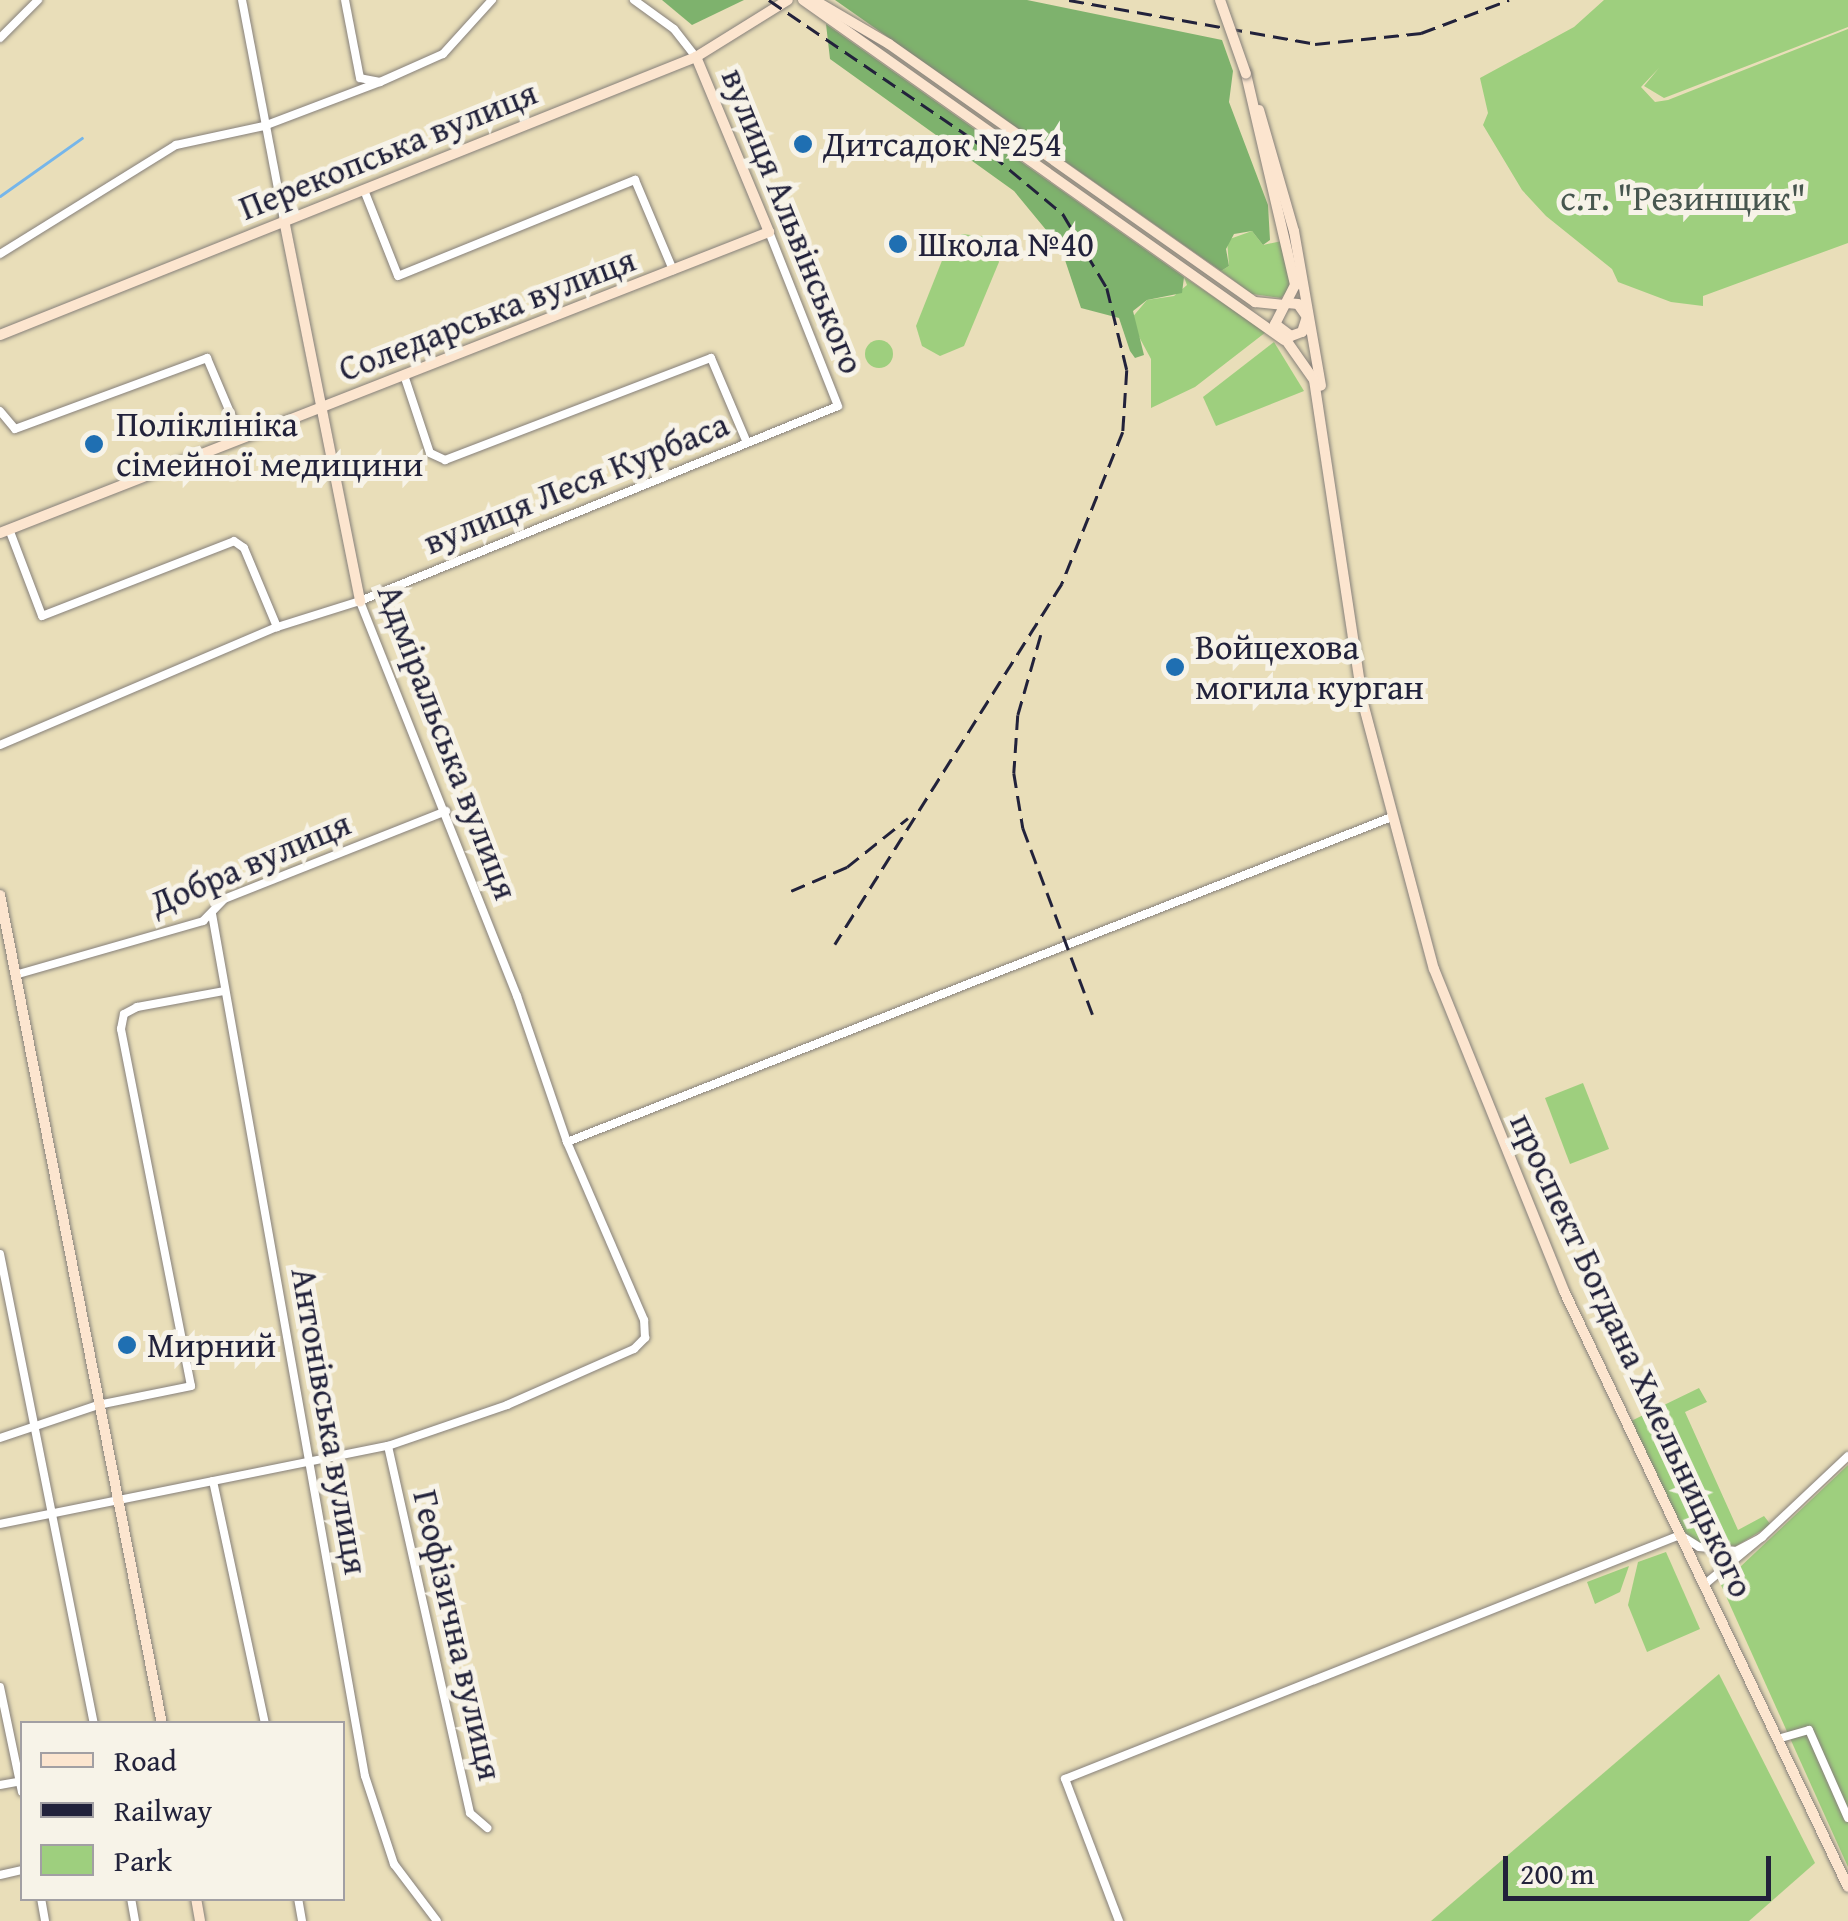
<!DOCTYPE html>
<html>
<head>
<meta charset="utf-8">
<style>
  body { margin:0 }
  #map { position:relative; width:1848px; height:1921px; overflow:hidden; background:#e9deb9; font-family:"Gentium Book Plus",serif }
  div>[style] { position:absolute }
  .green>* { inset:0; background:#9ecf7e }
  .round { border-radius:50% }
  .forest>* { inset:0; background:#7eb26d }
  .stream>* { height:2.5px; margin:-1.25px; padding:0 1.25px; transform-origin:1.25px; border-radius:1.25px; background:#76b6ea }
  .roads { filter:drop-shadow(0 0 2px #86807a) drop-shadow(0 0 2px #86807a) }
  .street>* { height:8px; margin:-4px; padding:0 4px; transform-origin:4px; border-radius:4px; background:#fff }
  .secondary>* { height:10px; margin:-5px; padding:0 5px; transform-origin:5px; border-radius:5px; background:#fce5cf }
  .rail>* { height:2.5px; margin-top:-1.25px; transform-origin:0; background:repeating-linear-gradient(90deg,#22223b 0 15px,transparent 0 23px) }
  .bridges { filter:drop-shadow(0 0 2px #86807a) drop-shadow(0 0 2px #86807a) }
  .secondary-bridge>* { height:10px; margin:-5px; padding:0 5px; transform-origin:5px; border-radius:5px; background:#fce5cf }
  .dots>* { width:28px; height:28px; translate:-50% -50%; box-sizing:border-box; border:5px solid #f7f3e8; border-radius:50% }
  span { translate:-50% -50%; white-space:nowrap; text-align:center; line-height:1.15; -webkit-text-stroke:10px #f7f3e8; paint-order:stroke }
  .poi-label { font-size:35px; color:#22223b }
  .left { translate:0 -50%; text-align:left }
  .street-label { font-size:35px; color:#22223b }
  .park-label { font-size:35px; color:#47564f }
  .legend { position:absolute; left:20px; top:1721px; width:325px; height:180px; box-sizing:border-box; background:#f7f3e8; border:2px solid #a29fa3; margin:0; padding:12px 18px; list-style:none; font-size:30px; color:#22223b }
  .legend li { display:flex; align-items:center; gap:20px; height:50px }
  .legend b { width:50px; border:2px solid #a29fa3 }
  .scale { position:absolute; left:1503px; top:1856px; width:268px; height:45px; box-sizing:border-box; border:5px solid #22223b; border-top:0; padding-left:12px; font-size:30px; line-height:35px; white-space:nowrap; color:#22223b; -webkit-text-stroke:8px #f7f3e8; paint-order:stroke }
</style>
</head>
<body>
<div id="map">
  <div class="green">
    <i style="clip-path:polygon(1604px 0,1848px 0,1848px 27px,1664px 98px,1644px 86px,1659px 68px,1641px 87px,1655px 102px,1668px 100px,1848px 29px,1848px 243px,1703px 296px,1703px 306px,1671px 302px,1618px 282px,1612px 269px,1546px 216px,1522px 190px,1483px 125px,1488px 113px,1480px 78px,1574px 27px)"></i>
    <i style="clip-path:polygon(1252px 231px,1263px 245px,1282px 241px,1291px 287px,1281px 298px,1252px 294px,1221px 271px,1229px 266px,1227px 240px)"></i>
    <i style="clip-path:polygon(962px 234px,989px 237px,999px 262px,964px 346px,940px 356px,922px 346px,916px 326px,947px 248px)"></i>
    <i style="clip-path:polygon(1184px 277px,1266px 332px,1195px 387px,1151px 408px,1151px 359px,1130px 320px,1147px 300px,1174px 296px,1187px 285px)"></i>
    <i class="round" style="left:865px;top:340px;width:28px;height:28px"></i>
    <i style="clip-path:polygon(1274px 342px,1304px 391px,1216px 426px,1203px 397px)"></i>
    <i style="clip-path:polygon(1583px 1083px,1609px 1149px,1570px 1164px,1545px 1098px)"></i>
    <i style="clip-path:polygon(1699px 1388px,1707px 1402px,1685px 1412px,1738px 1530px,1764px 1516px,1771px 1525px,1736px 1546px,1699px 1543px,1683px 1532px,1629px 1422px)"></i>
    <i style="clip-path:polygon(1848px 1465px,1848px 1867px,1721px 1585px)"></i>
    <i style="clip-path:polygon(1666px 1552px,1700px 1629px,1647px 1652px,1628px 1605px,1638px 1562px)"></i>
    <i style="clip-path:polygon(1629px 1566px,1620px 1592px,1595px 1604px,1587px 1582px)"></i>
    <i style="clip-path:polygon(1719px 1674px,1815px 1863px,1749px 1921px,1431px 1921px)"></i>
  </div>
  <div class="forest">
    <i style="clip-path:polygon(662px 0,744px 0,692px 25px)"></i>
    <i style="clip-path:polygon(835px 0,1027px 0,1222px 40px,1233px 71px,1229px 102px,1268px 205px,1270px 240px,1263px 245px,1252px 231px,1234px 234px,1226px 249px,1229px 266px,1221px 271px)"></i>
    <i style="clip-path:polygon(826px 24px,1184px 277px,1182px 293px,1147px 300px,1133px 311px,1144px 355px,1135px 358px,1130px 351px,1119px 318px,1081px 308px,1061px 248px,1014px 191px,830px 59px)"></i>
  </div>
  <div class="stream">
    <i style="left:0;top:196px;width:100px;rotate:-35.3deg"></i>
  </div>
  <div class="roads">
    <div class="street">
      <i style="left:242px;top:0;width:224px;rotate:79.2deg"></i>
      <i style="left:634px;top:0;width:49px;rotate:35.9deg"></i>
      <i style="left:674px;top:29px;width:36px;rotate:52deg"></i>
      <i style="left:0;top:38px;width:54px;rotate:-45deg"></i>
      <i style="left:380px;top:82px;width:69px;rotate:-24deg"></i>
      <i style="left:443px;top:54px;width:73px;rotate:-47.8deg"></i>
      <i style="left:364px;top:190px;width:92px;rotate:68.4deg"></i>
      <i style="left:398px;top:276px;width:256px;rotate:-22.1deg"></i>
      <i style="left:635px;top:180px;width:98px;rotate:67.1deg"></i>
      <i style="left:0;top:254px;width:207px;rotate:-31.8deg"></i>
      <i style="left:176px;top:145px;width:90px;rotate:-12.2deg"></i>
      <i style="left:264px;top:126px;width:124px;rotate:-20.8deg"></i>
      <i style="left:380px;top:82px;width:20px;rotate:-169deg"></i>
      <i style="left:360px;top:78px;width:79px;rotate:-100.9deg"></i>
      <i style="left:404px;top:375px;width:82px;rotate:71.6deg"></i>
      <i style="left:430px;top:453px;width:17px;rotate:25deg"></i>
      <i style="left:445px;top:460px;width:285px;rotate:-21deg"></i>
      <i style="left:711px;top:358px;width:92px;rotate:67deg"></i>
      <i style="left:0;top:411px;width:23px;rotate:50deg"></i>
      <i style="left:15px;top:429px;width:205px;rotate:-20.3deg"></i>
      <i style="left:207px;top:358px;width:87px;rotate:67deg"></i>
      <i style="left:9px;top:529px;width:93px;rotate:69.2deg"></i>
      <i style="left:42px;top:616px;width:206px;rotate:-21.3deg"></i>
      <i style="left:234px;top:541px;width:12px;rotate:35deg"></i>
      <i style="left:244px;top:548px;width:86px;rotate:67.3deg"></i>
      <i style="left:0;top:745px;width:301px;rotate:-23.1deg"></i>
      <i style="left:277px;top:627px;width:87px;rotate:-17.4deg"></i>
      <i style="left:360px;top:601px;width:516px;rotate:-22.19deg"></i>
      <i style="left:838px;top:406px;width:187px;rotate:-111.6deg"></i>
      <i style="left:212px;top:914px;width:875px;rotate:79.94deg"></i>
      <i style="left:365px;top:1776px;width:93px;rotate:71.8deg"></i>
      <i style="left:394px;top:1864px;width:71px;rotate:53deg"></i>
      <i style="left:15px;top:975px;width:196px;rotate:-16deg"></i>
      <i style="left:203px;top:921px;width:30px;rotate:-46deg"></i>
      <i style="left:224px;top:899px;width:239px;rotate:-21.6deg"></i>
      <i style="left:567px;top:1142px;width:884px;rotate:-21.51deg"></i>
      <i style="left:0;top:1254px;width:479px;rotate:78.7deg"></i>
      <i style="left:0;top:1438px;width:103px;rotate:-18.6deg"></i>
      <i style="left:98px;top:1405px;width:95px;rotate:-11.5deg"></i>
      <i style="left:191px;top:1386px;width:364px;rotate:-101.1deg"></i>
      <i style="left:121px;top:1029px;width:15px;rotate:-79deg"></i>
      <i style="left:124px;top:1014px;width:15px;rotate:-28deg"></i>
      <i style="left:137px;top:1007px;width:88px;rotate:-10.4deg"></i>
      <i style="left:388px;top:1446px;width:376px;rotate:77.4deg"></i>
      <i style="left:470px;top:1813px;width:23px;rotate:41deg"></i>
      <i style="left:213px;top:1481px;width:249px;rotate:77.9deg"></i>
      <i style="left:0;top:1524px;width:396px;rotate:-11.4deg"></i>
      <i style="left:388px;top:1446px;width:126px;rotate:-19deg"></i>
      <i style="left:507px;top:1405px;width:139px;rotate:-23.8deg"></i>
      <i style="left:634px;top:1349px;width:16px;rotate:-45deg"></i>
      <i style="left:645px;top:1338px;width:18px;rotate:-93deg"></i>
      <i style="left:644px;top:1320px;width:194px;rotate:-113.4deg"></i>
      <i style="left:567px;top:1142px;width:154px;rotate:-108.9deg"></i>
      <i style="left:517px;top:996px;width:425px;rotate:-111.7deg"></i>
      <i style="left:1762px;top:1537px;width:118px;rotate:-43.3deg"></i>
      <i style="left:0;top:1687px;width:107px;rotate:78.2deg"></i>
      <i style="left:1781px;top:1738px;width:29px;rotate:-16deg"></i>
      <i style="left:1809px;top:1730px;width:96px;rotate:66.1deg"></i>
      <i style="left:0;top:1785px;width:22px;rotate:-10deg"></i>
      <i style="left:0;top:1875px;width:23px;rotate:-13deg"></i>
      <i style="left:41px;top:1898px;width:23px;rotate:80deg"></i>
      <i style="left:131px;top:1898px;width:23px;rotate:80deg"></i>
      <i style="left:298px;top:1898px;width:23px;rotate:80deg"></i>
      <i style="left:1119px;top:1921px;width:152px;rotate:-110.8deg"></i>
      <i style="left:1065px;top:1779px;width:662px;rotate:-21.64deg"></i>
      <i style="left:1680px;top:1535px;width:22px;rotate:32deg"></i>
      <i style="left:1699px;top:1547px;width:37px;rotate:6deg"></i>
      <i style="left:1736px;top:1551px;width:30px;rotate:-28deg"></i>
      <i style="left:1762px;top:1537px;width:74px;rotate:140.5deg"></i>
    </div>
    <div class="secondary">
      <i style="left:803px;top:0;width:589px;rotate:35.25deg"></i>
      <i style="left:814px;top:0;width:87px;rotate:30.4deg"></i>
      <i style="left:889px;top:44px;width:448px;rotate:35.2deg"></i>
      <i style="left:1255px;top:302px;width:27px;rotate:6deg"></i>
      <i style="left:1246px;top:74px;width:217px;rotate:76.9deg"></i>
      <i style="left:1295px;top:285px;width:44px;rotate:117.1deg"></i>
      <i style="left:1275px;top:324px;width:20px;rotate:37deg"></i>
      <i style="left:1291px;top:336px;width:12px;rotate:-20deg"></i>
      <i style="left:1302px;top:332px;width:16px;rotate:-72deg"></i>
      <i style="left:1307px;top:317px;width:16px;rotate:-125deg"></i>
      <i style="left:1298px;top:304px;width:11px;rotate:-175deg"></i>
      <i style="left:1259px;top:110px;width:126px;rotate:73.9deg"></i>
      <i style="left:1294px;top:231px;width:157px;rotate:80.1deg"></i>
      <i style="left:284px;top:220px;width:389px;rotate:78.7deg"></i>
      <i style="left:1281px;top:333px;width:57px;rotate:54.9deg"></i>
      <i style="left:1314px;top:380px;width:327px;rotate:81.4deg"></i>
      <i style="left:1363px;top:703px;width:275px;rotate:75.1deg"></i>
      <i style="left:1434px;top:969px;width:347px;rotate:68deg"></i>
      <i style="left:1564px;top:1291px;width:660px;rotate:64.52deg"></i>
      <i style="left:0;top:335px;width:749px;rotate:-21.77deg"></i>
      <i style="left:696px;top:57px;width:108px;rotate:-31.8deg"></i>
      <i style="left:0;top:533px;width:826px;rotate:-21.38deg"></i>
      <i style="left:769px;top:232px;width:190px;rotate:-112.6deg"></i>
      <i style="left:0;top:895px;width:845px;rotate:78.94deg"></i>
      <i style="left:196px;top:1898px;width:23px;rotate:80deg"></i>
    </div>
  </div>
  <div class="rail">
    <i style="left:769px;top:0;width:248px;rotate:34.3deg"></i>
    <i style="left:974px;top:140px;width:116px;rotate:39.7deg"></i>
    <i style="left:1063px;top:214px;width:86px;rotate:59.3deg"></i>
    <i style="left:1107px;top:288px;width:84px;rotate:76.3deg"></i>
    <i style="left:1127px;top:370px;width:62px;rotate:93.7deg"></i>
    <i style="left:1123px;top:432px;width:164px;rotate:111.9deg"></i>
    <i style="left:1062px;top:584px;width:426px;rotate:122.2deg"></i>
    <i style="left:1069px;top:0;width:250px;rotate:10.1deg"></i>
    <i style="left:1315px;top:44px;width:107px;rotate:-5.9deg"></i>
    <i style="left:1421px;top:33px;width:94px;rotate:-20.6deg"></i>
    <i style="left:1041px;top:635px;width:83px;rotate:106deg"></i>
    <i style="left:1018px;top:715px;width:58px;rotate:93.9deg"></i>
    <i style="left:1014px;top:773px;width:56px;rotate:80.7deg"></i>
    <i style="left:1023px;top:828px;width:203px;rotate:69.5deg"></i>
    <i style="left:791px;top:891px;width:61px;rotate:-23.2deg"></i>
    <i style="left:847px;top:867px;width:78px;rotate:-38.8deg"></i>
  </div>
  <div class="bridges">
    <div class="secondary-bridge">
      <i style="left:1220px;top:0;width:78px;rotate:70.6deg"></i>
    </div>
  </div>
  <div class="dots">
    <i style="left:803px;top:144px;background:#1f6fb2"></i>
    <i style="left:898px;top:244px;background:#1f6fb2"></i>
    <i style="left:94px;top:444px;background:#1f6fb2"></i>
    <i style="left:1175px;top:667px;background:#1f6fb2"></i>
    <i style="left:127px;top:1345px;background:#1f6fb2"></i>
  </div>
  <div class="poi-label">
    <span class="left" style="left:823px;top:144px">Дитсадок №254</span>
    <span class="left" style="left:918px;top:244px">Школа №40</span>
    <span class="left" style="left:116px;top:444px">Поліклініка<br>сімейної медицини</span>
    <span class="left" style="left:1195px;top:667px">Войцехова<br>могила курган</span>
    <span class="left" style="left:147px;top:1345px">Мирний</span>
  </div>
  <div class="street-label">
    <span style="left:388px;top:150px;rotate:-22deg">Перекопська вулиця</span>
    <span style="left:793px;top:221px;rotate:68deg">вулиця Альвінського</span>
    <span style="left:487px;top:314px;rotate:-21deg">Соледарська вулиця</span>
    <span style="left:576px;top:483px;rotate:-22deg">вулиця Леся Курбаса</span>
    <span style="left:448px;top:742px;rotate:69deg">Адміральська вулиця</span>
    <span style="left:250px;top:863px;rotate:-23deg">Добра вулиця</span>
    <span style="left:1632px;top:1355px;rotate:65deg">проспект Богдана Хмельницького</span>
    <span style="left:330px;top:1421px;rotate:80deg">Антонівська вулиця</span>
    <span style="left:458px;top:1635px;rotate:77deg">Геофізична вулиця</span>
  </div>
  <div class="park-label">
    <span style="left:1683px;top:198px">с.т. "Резинщик"</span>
  </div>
  <ul class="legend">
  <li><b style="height:12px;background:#fce5cf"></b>Road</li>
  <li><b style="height:12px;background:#22223b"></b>Railway</li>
  <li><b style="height:28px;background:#9ecf7e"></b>Park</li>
  </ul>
  <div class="scale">200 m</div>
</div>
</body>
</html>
